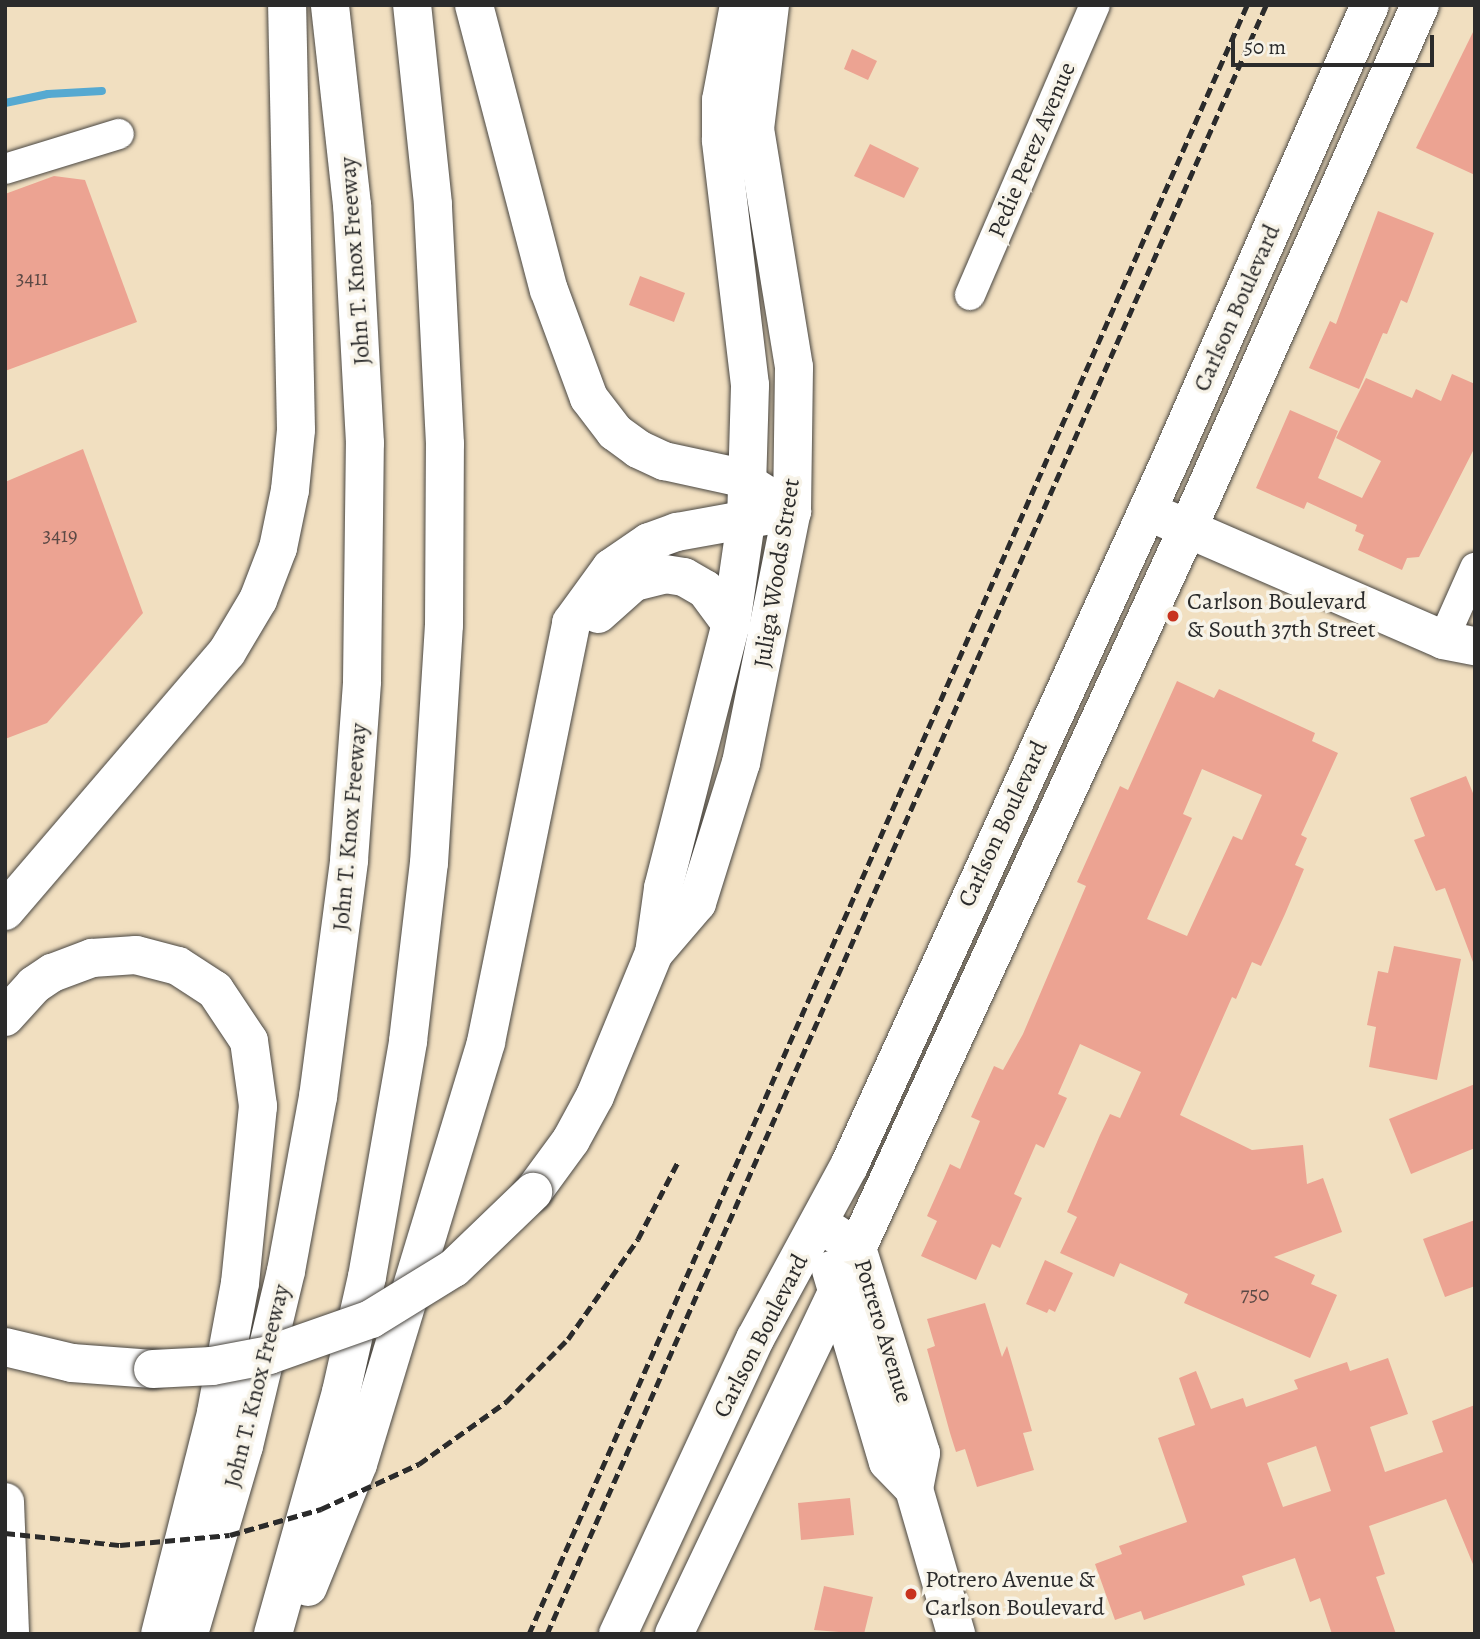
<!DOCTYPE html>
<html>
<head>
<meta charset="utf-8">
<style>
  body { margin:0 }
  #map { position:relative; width:1480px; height:1639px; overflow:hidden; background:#f1dfc0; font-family:Alegreya,serif }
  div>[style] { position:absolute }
  .stream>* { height:8px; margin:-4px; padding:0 4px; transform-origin:4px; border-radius:4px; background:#56a9d1 }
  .building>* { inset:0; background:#eca392 }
  .roads { filter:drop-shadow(0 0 2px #494641) drop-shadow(0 0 2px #494641) }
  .minor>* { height:30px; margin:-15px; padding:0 15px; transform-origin:15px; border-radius:15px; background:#fff }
  .tertiary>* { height:38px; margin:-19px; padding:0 19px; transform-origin:19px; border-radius:19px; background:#fff }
  .secondary>* { height:38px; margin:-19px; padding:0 19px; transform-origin:19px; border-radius:19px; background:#fff }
  .motorway>* { height:38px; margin:-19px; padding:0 19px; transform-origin:19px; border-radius:19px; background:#fff }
  .rail>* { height:5px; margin-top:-2.5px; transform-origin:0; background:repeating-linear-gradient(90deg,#2b2b2b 0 10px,transparent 0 15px) }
  .bridges { filter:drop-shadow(0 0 2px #494641) drop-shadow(0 0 2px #494641) }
  .tertiary-bridge>* { height:38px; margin:-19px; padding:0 19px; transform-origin:19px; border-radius:19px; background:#fff }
  .dots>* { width:19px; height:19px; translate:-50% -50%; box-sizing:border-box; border:4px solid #f7f3e8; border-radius:50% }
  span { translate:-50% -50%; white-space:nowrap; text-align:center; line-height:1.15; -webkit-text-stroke:7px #f7f3e8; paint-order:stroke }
  .number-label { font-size:21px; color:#5b4945 }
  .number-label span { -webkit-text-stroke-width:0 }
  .street-label { font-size:24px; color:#2b2b2b }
  .poi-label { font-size:24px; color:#2b2b2b }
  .left { translate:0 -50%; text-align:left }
  .frame { position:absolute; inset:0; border:7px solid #2b2b2b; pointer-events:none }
  .scale { position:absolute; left:1231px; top:35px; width:203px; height:32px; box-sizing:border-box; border:4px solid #2b2b2b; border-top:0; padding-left:9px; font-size:21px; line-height:24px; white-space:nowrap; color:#2b2b2b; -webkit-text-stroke:5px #f7f3e8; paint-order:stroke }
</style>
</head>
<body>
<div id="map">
  <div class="stream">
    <i style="left:5px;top:103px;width:44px;rotate:-11.8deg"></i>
    <i style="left:48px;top:94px;width:54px;rotate:-3.2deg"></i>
  </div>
  <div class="building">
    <i style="clip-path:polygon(1475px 28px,1475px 175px,1416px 148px)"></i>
    <i style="clip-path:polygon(852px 49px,877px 61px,868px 80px,844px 69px)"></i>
    <i style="clip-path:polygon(870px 144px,919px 168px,904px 198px,854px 176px)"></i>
    <i style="clip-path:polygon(54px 176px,85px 180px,137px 322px,5px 371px,5px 194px)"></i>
    <i style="clip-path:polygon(1378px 211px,1434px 233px,1407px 303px,1401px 300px,1387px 334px,1383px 333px,1359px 389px,1309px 368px,1330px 321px,1336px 324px)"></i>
    <i style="clip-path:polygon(640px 276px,685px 293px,674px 322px,629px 305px)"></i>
    <i style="clip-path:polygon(1452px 374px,1475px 384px,1475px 447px,1419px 557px,1407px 558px,1402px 570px,1358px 550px,1364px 535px,1355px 531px,1357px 525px,1307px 502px,1304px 509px,1256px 488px,1290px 410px,1338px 431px,1318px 478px,1362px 498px,1381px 461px,1336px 438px,1366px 378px,1412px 398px,1416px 389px,1441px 401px)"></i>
    <i style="clip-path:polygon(83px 449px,143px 613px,47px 723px,5px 739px,5px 482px)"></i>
    <i style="clip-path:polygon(evenodd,1177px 681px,1214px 698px,1219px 689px,1241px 699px,1315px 733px,1312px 741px,1338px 753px,1301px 835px,1307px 838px,1295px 865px,1304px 869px,1285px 914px,1261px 966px,1252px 962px,1236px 999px,1232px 997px,1180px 1115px,1252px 1150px,1303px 1145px,1307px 1184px,1323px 1178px,1342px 1232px,1274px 1257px,1315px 1275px,1311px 1284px,1337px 1295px,1310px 1358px,1184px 1303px,1188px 1294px,1120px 1263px,1114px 1277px,1060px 1253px,1077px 1217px,1067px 1212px,1100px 1135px,1110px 1114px,1120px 1118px,1141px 1072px,1080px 1044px,1058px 1094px,1067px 1098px,1044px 1148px,1036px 1144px,1014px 1194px,1022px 1198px,1000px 1248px,992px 1244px,976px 1280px,921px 1256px,937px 1221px,927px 1216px,944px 1178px,950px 1164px,960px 1169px,980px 1121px,971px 1117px,994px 1066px,1003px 1070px,1023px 1034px,1086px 886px,1077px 882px,1120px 786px,1128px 790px,1177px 681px,1202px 769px,1262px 795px,1242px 840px,1233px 836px,1187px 936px,1147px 919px,1192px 818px,1183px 814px,1202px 769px)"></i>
    <i style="clip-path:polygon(1466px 776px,1475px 798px,1473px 962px,1445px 888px,1436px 891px,1414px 840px,1425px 836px,1410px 798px)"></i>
    <i style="clip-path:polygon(1394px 946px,1461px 959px,1437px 1080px,1369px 1067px,1376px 1027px,1367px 1025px,1372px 1000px,1378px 971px,1388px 973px)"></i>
    <i style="clip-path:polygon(1475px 1084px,1475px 1148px,1411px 1174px,1389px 1119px)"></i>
    <i style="clip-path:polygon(1475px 1220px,1475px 1286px,1445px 1297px,1423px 1239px)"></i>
    <i style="clip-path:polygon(1045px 1260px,1073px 1273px,1055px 1312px,1049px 1309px,1047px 1313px,1026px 1304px)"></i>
    <i style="clip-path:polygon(985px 1303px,1002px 1357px,1007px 1346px,1032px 1431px,1023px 1433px,1034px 1470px,977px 1487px,965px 1449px,956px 1452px,950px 1433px,927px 1349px,935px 1346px,927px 1319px)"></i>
    <i style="clip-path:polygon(evenodd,1388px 1358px,1408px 1414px,1370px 1427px,1385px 1472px,1443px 1452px,1432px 1421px,1475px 1405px,1475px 1569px,1446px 1499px,1369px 1526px,1385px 1574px,1376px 1577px,1396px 1634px,1332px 1634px,1320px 1598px,1310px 1602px,1295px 1558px,1242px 1576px,1245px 1585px,1173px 1610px,1144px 1620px,1141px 1611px,1115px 1620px,1095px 1564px,1122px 1554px,1119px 1546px,1187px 1522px,1158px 1438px,1195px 1425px,1179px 1378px,1196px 1371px,1211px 1409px,1243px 1398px,1246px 1407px,1298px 1389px,1294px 1380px,1347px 1362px,1350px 1371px,1388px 1358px,1316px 1446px,1331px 1491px,1283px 1507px,1267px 1463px,1316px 1446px)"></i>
    <i style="clip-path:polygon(850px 1498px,854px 1535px,801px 1540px,798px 1503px)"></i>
    <i style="clip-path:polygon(824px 1586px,873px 1597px,864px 1634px,814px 1630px)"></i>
  </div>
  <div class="roads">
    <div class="minor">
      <i style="left:5px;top:169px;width:119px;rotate:-17.1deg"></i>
      <i style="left:970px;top:295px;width:316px;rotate:-66.7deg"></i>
      <i style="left:1443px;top:640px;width:79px;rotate:-66deg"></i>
    </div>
    <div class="tertiary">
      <i style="left:1147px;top:511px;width:323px;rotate:23.5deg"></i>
      <i style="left:1443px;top:640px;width:33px;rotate:11deg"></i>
      <i style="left:654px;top:953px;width:66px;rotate:-49.3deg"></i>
      <i style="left:697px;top:903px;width:147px;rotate:-72.6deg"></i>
      <i style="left:741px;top:763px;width:257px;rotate:-78.6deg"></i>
      <i style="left:792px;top:511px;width:144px;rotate:-89.2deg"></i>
      <i style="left:794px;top:367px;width:241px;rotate:-99.3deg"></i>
      <i style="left:755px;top:129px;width:125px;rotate:-83.1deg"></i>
      <i style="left:533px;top:1192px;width:64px;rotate:-53.8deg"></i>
      <i style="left:571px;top:1140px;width:50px;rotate:-61.4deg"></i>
      <i style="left:595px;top:1096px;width:155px;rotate:-67.6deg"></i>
      <i style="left:654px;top:953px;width:66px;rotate:-82.1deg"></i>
      <i style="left:663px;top:888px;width:273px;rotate:-75.6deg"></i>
      <i style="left:731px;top:624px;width:104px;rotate:-81.7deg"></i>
      <i style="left:746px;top:521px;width:136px;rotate:-88.3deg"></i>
      <i style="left:750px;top:385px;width:247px;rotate:-96.8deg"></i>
      <i style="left:721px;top:140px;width:40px;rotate:-90deg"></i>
      <i style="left:721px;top:100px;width:97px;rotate:-79.3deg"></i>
      <i style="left:820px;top:1224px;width:44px;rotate:33deg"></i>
      <i style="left:857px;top:1248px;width:215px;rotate:72.7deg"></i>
      <i style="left:921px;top:1453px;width:37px;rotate:101deg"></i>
      <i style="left:914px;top:1489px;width:151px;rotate:73.8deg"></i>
      <i style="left:831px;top:1270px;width:200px;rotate:73.5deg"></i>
      <i style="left:888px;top:1462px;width:37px;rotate:46deg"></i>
      <i style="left:5px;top:1347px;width:69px;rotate:13.4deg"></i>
      <i style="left:72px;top:1363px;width:81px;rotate:4.2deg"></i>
      <i style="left:5px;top:1502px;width:132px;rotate:87.8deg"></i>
    </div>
    <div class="secondary">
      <i style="left:618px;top:1634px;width:325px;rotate:-65.1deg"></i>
      <i style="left:755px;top:1339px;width:197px;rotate:-61.5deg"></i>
      <i style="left:849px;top:1166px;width:772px;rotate:-65.53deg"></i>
      <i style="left:1169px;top:463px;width:500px;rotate:-66.31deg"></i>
      <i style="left:674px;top:1634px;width:377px;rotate:-64.5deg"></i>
      <i style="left:836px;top:1294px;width:877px;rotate:-65.33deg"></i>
      <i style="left:1202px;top:497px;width:538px;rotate:-66.1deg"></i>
    </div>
    <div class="motorway">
      <i style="left:474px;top:5px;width:295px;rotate:75.3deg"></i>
      <i style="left:549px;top:290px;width:115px;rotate:69.7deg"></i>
      <i style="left:589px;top:398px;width:43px;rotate:52.6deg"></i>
      <i style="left:615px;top:432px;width:29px;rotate:36deg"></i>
      <i style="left:638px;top:449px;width:29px;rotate:25deg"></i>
      <i style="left:664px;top:461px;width:76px;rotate:12.2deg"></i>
      <i style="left:738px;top:477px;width:64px;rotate:32.2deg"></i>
      <i style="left:598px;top:614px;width:48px;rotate:-41.6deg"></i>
      <i style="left:634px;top:582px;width:32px;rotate:-14deg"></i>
      <i style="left:665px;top:574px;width:19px;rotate:9deg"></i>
      <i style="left:684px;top:577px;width:24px;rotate:30deg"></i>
      <i style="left:705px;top:589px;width:44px;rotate:53.4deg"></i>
      <i style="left:5px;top:911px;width:341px;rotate:-49.4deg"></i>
      <i style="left:227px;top:652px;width:61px;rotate:-59.2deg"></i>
      <i style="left:258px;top:600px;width:56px;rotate:-69deg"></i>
      <i style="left:278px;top:548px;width:59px;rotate:-78.3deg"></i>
      <i style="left:290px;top:490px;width:60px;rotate:-84.3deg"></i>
      <i style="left:296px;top:430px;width:425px;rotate:-91.2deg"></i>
      <i style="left:5px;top:1017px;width:43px;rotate:-47.8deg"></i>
      <i style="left:34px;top:985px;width:22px;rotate:-34deg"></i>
      <i style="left:52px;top:973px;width:43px;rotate:-20.6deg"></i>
      <i style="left:92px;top:958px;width:44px;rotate:-3.9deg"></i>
      <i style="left:136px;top:955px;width:43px;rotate:14.7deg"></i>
      <i style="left:178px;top:966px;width:44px;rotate:33deg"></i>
      <i style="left:215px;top:990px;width:61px;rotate:56.3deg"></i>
      <i style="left:249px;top:1041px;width:66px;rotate:82.1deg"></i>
      <i style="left:258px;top:1106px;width:178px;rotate:95.8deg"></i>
      <i style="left:240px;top:1283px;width:132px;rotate:100.5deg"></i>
      <i style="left:216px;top:1413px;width:228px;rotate:104.2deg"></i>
      <i style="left:308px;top:1587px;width:133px;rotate:-67.9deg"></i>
      <i style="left:358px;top:1464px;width:441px;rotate:-73.1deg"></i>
      <i style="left:486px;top:1042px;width:428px;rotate:-78.5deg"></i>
      <i style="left:571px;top:623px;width:68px;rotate:-54deg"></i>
      <i style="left:611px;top:568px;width:46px;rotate:-34.4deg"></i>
      <i style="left:649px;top:542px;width:30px;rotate:-20deg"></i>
      <i style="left:677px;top:532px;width:117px;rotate:-10.3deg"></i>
      <i style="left:189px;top:1634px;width:196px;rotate:-73.7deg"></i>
      <i style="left:244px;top:1446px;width:180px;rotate:-76.5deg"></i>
      <i style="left:286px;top:1271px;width:177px;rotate:-79.6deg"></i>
      <i style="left:318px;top:1097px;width:239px;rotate:-82.5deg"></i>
      <i style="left:349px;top:860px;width:179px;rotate:-85.8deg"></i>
      <i style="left:362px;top:681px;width:238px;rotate:-89.3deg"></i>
      <i style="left:365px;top:443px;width:238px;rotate:-93.1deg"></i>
      <i style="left:352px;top:205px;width:201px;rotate:-96.3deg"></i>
      <i style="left:273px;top:1634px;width:251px;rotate:-74.3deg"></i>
      <i style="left:341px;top:1392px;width:118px;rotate:-77.3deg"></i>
      <i style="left:367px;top:1277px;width:240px;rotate:-80.1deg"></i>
      <i style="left:408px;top:1041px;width:179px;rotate:-83.3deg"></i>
      <i style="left:429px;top:863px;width:238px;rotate:-86.4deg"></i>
      <i style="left:444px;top:625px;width:181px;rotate:-89.7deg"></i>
      <i style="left:445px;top:444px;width:240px;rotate:-92.9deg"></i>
      <i style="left:433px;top:204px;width:200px;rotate:-96deg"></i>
    </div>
  </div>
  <div class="rail">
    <i style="left:5px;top:1533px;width:116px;rotate:6deg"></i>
    <i style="left:120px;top:1545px;width:110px;rotate:-5.2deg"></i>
    <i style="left:230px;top:1535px;width:95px;rotate:-15.9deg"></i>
    <i style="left:321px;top:1509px;width:108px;rotate:-24.7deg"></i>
    <i style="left:419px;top:1464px;width:107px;rotate:-35.5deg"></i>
    <i style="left:506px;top:1402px;width:88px;rotate:-45.5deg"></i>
    <i style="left:568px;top:1339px;width:122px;rotate:-55deg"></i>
    <i style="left:638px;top:1239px;width:89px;rotate:-62.6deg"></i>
    <i style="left:529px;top:1634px;width:1780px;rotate:-66.21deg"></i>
    <i style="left:547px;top:1634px;width:1781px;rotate:-66.18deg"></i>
  </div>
  <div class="bridges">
    <div class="tertiary-bridge">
      <i style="left:153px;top:1369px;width:59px;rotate:-2.9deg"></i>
      <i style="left:212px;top:1366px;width:58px;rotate:-10.9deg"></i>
      <i style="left:269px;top:1355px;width:108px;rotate:-19.4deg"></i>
      <i style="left:371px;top:1319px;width:97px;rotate:-31.6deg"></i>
      <i style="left:454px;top:1268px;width:110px;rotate:-43.9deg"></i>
    </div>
  </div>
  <div class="dots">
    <i style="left:1173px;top:616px;background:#c8321e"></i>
    <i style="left:911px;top:1594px;background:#c8321e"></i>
  </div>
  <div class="number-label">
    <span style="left:32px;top:278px">3411</span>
    <span style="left:60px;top:535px">3419</span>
    <span style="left:1255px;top:1294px">750</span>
  </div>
  <div class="street-label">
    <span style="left:1032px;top:150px;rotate:-67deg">Pedie Perez Avenue</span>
    <span style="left:355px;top:261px;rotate:-94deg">John T. Knox Freeway</span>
    <span style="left:1237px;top:308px;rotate:-66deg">Carlson Boulevard</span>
    <span style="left:777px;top:573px;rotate:-81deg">Juliga Woods Street</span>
    <span style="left:1003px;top:824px;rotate:-65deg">Carlson Boulevard</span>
    <span style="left:350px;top:827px;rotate:-85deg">John T. Knox Freeway</span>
    <span style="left:883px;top:1331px;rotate:73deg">Potrero Avenue</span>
    <span style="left:761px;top:1336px;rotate:-63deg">Carlson Boulevard</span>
    <span style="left:257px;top:1386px;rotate:-76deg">John T. Knox Freeway</span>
  </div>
  <div class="poi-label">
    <span class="left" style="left:1187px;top:616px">Carlson Boulevard<br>&amp; South 37th Street</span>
    <span class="left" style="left:925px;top:1594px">Potrero Avenue &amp;<br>Carlson Boulevard</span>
  </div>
  <div class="frame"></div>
  <div class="scale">50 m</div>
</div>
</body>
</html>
